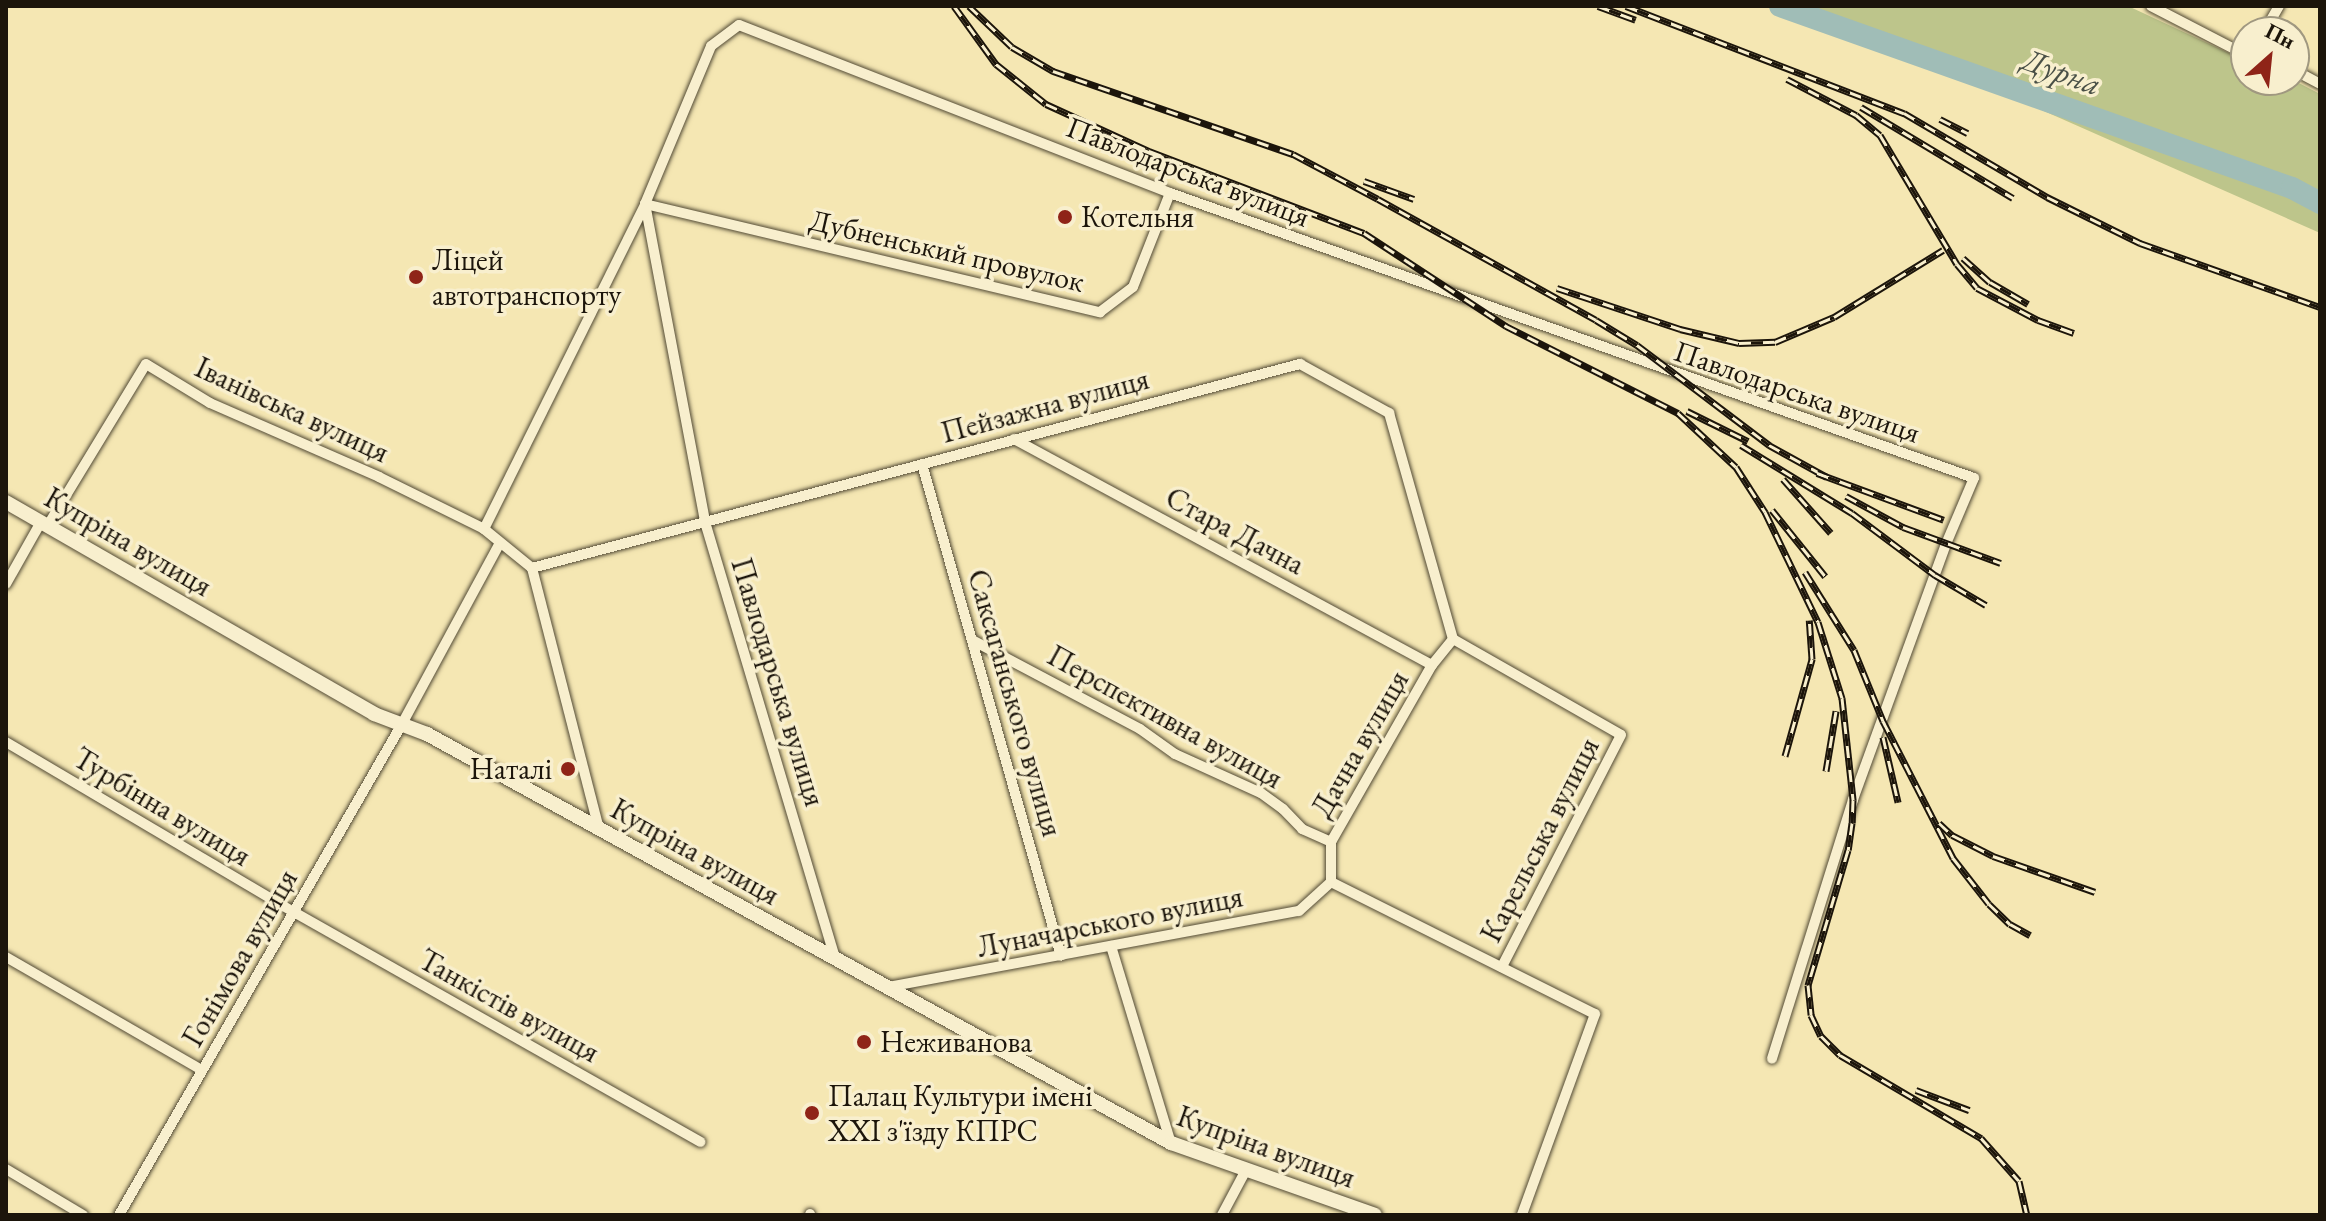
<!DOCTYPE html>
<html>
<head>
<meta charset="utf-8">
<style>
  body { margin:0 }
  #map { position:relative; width:2326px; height:1221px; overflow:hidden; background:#f5e7b3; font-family:"EB Garamond",serif }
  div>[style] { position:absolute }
  .green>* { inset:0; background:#bdc58b }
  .river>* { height:22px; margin:-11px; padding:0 11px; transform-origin:11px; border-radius:11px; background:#a0bdb7 }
  .roads { filter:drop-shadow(0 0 2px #524a35) drop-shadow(0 0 2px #524a35) }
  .street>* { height:10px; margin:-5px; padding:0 5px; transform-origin:5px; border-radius:5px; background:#f8efce }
  .secondary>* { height:14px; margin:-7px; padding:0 7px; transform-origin:7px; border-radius:7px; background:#f8efce }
  .rail>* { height:7px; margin-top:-3.5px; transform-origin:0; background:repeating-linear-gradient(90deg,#f8efce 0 12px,#1c150b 0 24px); box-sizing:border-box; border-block:2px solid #1c150b }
  .dots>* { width:22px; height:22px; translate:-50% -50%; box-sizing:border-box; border:4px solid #f8efce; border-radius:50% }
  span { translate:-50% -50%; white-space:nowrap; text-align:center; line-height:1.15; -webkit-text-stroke:7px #f8efce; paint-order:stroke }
  .street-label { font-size:30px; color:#1c150b }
  .poi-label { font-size:30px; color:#1c150b }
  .left { translate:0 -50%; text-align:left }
  .right { translate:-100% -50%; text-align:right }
  .water-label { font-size:32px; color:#4a5047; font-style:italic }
  .frame { position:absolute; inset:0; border:8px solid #1c150b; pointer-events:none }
  .north { position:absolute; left:2230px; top:16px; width:80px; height:80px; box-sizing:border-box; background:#f8efce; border:2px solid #a09880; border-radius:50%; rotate:27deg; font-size:22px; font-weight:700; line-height:32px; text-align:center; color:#1c150b }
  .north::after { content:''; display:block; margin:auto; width:28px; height:36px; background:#8f2418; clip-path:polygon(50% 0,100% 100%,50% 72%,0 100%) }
</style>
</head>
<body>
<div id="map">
  <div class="green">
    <i style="clip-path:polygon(1806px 6px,2128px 6px,2246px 61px,2246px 80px,2293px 80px,2320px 94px,2320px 233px)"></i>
  </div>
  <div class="river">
    <i style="left:1780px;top:6px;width:543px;rotate:19.57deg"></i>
    <i style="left:2292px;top:188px;width:32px;rotate:28deg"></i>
  </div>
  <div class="roads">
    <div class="street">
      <i style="left:2151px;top:6px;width:107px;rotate:27.3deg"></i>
      <i style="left:2264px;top:32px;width:30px;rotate:-60deg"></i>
      <i style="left:2294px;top:70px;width:30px;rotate:28deg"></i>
      <i style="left:1014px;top:439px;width:475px;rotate:28.4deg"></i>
      <i style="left:922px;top:464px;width:511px;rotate:74.22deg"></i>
      <i style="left:48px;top:525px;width:188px;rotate:-58.7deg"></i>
      <i style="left:146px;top:364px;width:75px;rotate:31.4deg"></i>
      <i style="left:210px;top:403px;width:184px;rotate:23.6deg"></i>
      <i style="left:379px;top:477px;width:117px;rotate:26.3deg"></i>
      <i style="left:484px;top:529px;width:62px;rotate:39.1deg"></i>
      <i style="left:532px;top:568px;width:795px;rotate:-14.88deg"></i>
      <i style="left:1300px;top:364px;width:102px;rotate:28.8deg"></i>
      <i style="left:1389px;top:413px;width:235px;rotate:74.2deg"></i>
      <i style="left:484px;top:529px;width:363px;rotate:-63.6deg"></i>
      <i style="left:645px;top:204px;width:468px;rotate:13.4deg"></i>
      <i style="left:1100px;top:312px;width:41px;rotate:-37.1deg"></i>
      <i style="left:1133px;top:287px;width:101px;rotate:-68.5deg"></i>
      <i style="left:532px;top:568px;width:269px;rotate:75.6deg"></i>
      <i style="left:6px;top:584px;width:71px;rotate:-60.6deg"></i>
      <i style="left:1453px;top:639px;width:193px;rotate:29.7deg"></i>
      <i style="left:1621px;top:735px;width:261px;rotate:117.2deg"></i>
      <i style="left:972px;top:640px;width:190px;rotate:27.9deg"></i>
      <i style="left:1140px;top:729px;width:43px;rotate:35.5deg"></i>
      <i style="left:1175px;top:754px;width:94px;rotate:24.4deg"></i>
      <i style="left:1261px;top:793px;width:27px;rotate:36deg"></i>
      <i style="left:1283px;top:809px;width:28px;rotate:46deg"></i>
      <i style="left:1302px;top:829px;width:32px;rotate:24deg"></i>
      <i style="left:6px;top:742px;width:334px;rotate:30.6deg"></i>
      <i style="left:294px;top:912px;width:467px;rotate:29.5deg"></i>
      <i style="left:1331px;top:882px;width:295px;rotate:26.6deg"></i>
      <i style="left:1595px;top:1014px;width:214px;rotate:110deg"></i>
      <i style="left:1331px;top:882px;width:40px;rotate:-90deg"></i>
      <i style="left:1331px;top:842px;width:204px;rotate:-60.3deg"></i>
      <i style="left:1432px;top:665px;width:33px;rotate:-51deg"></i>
      <i style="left:1111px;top:946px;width:206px;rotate:73.1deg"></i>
      <i style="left:6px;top:957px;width:226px;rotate:30deg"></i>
      <i style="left:835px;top:958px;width:456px;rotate:-106.6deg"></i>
      <i style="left:705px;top:521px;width:323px;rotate:-100.7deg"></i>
      <i style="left:645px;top:204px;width:171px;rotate:-67.3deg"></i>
      <i style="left:711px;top:46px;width:35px;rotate:-37deg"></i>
      <i style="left:739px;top:25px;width:463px;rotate:21.3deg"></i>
      <i style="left:1170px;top:193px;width:853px;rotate:19.52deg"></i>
      <i style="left:1974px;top:478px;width:72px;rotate:113deg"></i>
      <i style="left:1946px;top:544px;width:272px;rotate:110deg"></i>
      <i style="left:1853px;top:800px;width:271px;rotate:107.4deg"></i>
      <i style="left:888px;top:987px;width:418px;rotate:-10.5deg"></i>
      <i style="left:1299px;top:911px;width:43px;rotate:-42.2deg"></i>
      <i style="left:6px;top:1169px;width:90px;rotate:30.9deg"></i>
      <i style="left:810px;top:1214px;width:1px;rotate:90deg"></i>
      <i style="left:119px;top:1215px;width:567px;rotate:-60.04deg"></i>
      <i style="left:402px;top:724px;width:206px;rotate:-61.6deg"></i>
      <i style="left:1222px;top:1215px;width:53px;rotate:-62deg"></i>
    </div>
    <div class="secondary">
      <i style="left:6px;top:502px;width:425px;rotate:29.9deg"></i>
      <i style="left:374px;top:714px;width:57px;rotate:20.7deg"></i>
      <i style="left:427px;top:734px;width:849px;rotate:28.8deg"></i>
      <i style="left:1171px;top:1143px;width:216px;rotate:19.4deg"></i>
    </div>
  </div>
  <div class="rail">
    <i style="left:954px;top:6px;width:72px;rotate:54.1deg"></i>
    <i style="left:996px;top:64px;width:64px;rotate:38.7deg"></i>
    <i style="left:1046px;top:104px;width:113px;rotate:24.5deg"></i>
    <i style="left:1149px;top:151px;width:230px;rotate:20.9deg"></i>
    <i style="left:1364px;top:233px;width:170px;rotate:33.2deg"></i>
    <i style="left:1506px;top:326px;width:193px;rotate:26.8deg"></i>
    <i style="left:1678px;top:413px;width:79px;rotate:43deg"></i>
    <i style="left:1736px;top:467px;width:54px;rotate:57.2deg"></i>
    <i style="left:1765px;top:512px;width:122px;rotate:64.3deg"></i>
    <i style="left:1818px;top:622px;width:80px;rotate:72.5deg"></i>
    <i style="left:1842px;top:698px;width:103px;rotate:83.8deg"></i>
    <i style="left:1853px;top:800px;width:23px;rotate:92deg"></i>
    <i style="left:1852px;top:823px;width:27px;rotate:98deg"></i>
    <i style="left:1848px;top:850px;width:141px;rotate:106.5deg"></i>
    <i style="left:1808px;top:985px;width:30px;rotate:84deg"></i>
    <i style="left:1811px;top:1015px;width:23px;rotate:65deg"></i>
    <i style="left:1821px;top:1036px;width:27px;rotate:45deg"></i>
    <i style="left:1840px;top:1055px;width:164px;rotate:30.5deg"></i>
    <i style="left:1981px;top:1138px;width:57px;rotate:48.5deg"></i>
    <i style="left:2019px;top:1181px;width:35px;rotate:77deg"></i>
    <i style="left:969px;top:6px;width:59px;rotate:43.6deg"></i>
    <i style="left:1012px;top:47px;width:48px;rotate:30.3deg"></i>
    <i style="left:1053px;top:71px;width:254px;rotate:19.1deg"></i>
    <i style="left:1293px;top:154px;width:96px;rotate:27.9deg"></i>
    <i style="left:1378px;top:199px;width:249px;rotate:29deg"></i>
    <i style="left:1596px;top:320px;width:48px;rotate:31.4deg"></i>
    <i style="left:1637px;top:345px;width:166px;rotate:37.1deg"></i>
    <i style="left:1769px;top:445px;width:66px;rotate:28.9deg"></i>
    <i style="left:1598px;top:6px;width:40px;rotate:20.2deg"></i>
    <i style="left:1626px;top:6px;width:298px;rotate:21.1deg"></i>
    <i style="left:1904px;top:113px;width:166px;rotate:30.4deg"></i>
    <i style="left:2047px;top:197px;width:104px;rotate:26.3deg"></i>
    <i style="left:2140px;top:243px;width:191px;rotate:19.6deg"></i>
    <i style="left:1787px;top:79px;width:78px;rotate:27.6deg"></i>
    <i style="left:1856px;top:115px;width:31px;rotate:40deg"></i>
    <i style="left:1880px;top:135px;width:150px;rotate:59.2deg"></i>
    <i style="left:1957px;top:264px;width:31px;rotate:50deg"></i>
    <i style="left:1977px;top:288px;width:69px;rotate:27.7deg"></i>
    <i style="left:2038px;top:320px;width:38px;rotate:20deg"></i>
    <i style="left:1861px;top:107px;width:177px;rotate:30.9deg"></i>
    <i style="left:1940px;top:119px;width:31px;rotate:27deg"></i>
    <i style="left:1364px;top:181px;width:53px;rotate:19.8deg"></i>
    <i style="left:1963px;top:258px;width:36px;rotate:42deg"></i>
    <i style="left:1990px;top:282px;width:44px;rotate:30.1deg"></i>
    <i style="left:1557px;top:288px;width:130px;rotate:18.4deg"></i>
    <i style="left:1680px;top:329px;width:61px;rotate:13.3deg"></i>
    <i style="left:1739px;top:343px;width:36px;rotate:-2deg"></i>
    <i style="left:1775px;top:342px;width:64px;rotate:-23deg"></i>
    <i style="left:1834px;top:317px;width:128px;rotate:-31.6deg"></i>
    <i style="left:1687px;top:411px;width:68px;rotate:26.2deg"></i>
    <i style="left:1741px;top:445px;width:130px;rotate:31.5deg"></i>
    <i style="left:1852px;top:513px;width:104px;rotate:36.8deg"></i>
    <i style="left:1935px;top:575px;width:59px;rotate:30.5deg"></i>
    <i style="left:1817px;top:473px;width:135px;rotate:20.3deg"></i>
    <i style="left:1783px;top:479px;width:72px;rotate:48.4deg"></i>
    <i style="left:1846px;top:496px;width:65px;rotate:28.5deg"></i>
    <i style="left:1903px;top:527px;width:104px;rotate:20.2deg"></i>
    <i style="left:1772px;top:510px;width:85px;rotate:51.2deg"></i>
    <i style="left:1805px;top:572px;width:92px;rotate:57.9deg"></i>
    <i style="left:1854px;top:650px;width:77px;rotate:67.8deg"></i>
    <i style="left:1883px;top:721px;width:154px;rotate:62.9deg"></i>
    <i style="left:1953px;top:858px;width:58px;rotate:52deg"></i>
    <i style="left:1989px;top:904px;width:29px;rotate:44deg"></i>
    <i style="left:2010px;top:924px;width:23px;rotate:29deg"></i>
    <i style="left:1883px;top:737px;width:67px;rotate:77deg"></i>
    <i style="left:1785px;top:756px;width:101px;rotate:-74.4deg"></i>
    <i style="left:1812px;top:659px;width:39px;rotate:-94deg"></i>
    <i style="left:1826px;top:771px;width:61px;rotate:-80.5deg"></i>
    <i style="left:1939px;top:823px;width:18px;rotate:43deg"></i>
    <i style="left:1952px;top:835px;width:46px;rotate:27.1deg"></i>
    <i style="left:1993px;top:856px;width:108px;rotate:19.4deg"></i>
    <i style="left:1916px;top:1090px;width:57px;rotate:20.7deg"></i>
  </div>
  <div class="dots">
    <i style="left:1065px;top:217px;background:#8f2418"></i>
    <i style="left:416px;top:277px;background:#8f2418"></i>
    <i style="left:568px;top:769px;background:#8f2418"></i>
    <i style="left:864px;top:1042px;background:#8f2418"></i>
    <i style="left:812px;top:1113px;background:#8f2418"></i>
  </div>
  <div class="street-label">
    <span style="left:1188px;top:172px;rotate:21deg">Павлодарська вулиця</span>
    <span style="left:947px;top:251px;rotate:13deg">Дубненський провулок</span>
    <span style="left:1797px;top:392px;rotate:19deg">Павлодарська вулиця</span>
    <span style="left:1045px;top:406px;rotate:-15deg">Пейзажна вулиця</span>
    <span style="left:292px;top:410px;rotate:25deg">Іванівська вулиця</span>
    <span style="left:1235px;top:531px;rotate:28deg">Стара Дачна</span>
    <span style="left:128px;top:542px;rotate:30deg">Купріна вулиця</span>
    <span style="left:778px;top:682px;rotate:73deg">Павлодарська вулиця</span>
    <span style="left:1015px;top:703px;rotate:74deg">Саксаганського вулиця</span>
    <span style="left:1165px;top:717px;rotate:29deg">Перспективна вулиця</span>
    <span style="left:1360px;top:744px;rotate:-60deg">Дачна вулиця</span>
    <span style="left:162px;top:807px;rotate:31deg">Турбінна вулиця</span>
    <span style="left:1540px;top:840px;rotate:-63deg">Карельська вулиця</span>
    <span style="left:695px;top:852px;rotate:29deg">Купріна вулиця</span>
    <span style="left:1110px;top:922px;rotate:-11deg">Луначарського вулиця</span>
    <span style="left:240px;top:958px;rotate:-60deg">Гонімова вулиця</span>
    <span style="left:509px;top:1006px;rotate:29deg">Танкістів вулиця</span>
    <span style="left:1266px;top:1147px;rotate:20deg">Купріна вулиця</span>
  </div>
  <div class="poi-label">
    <span class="left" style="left:1081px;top:217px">Котельня</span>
    <span class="left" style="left:432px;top:277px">Ліцей<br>автотранспорту</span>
    <span class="right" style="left:552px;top:769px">Наталі</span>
    <span class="left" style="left:880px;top:1042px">Неживанова</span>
    <span class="left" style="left:828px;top:1113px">Палац Культури імені<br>XXI з'їзду КПРС</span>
  </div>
  <div class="water-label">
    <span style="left:2062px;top:72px;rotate:20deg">Дурна</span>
  </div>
  <div class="frame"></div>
  <div class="north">Пн</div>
</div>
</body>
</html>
